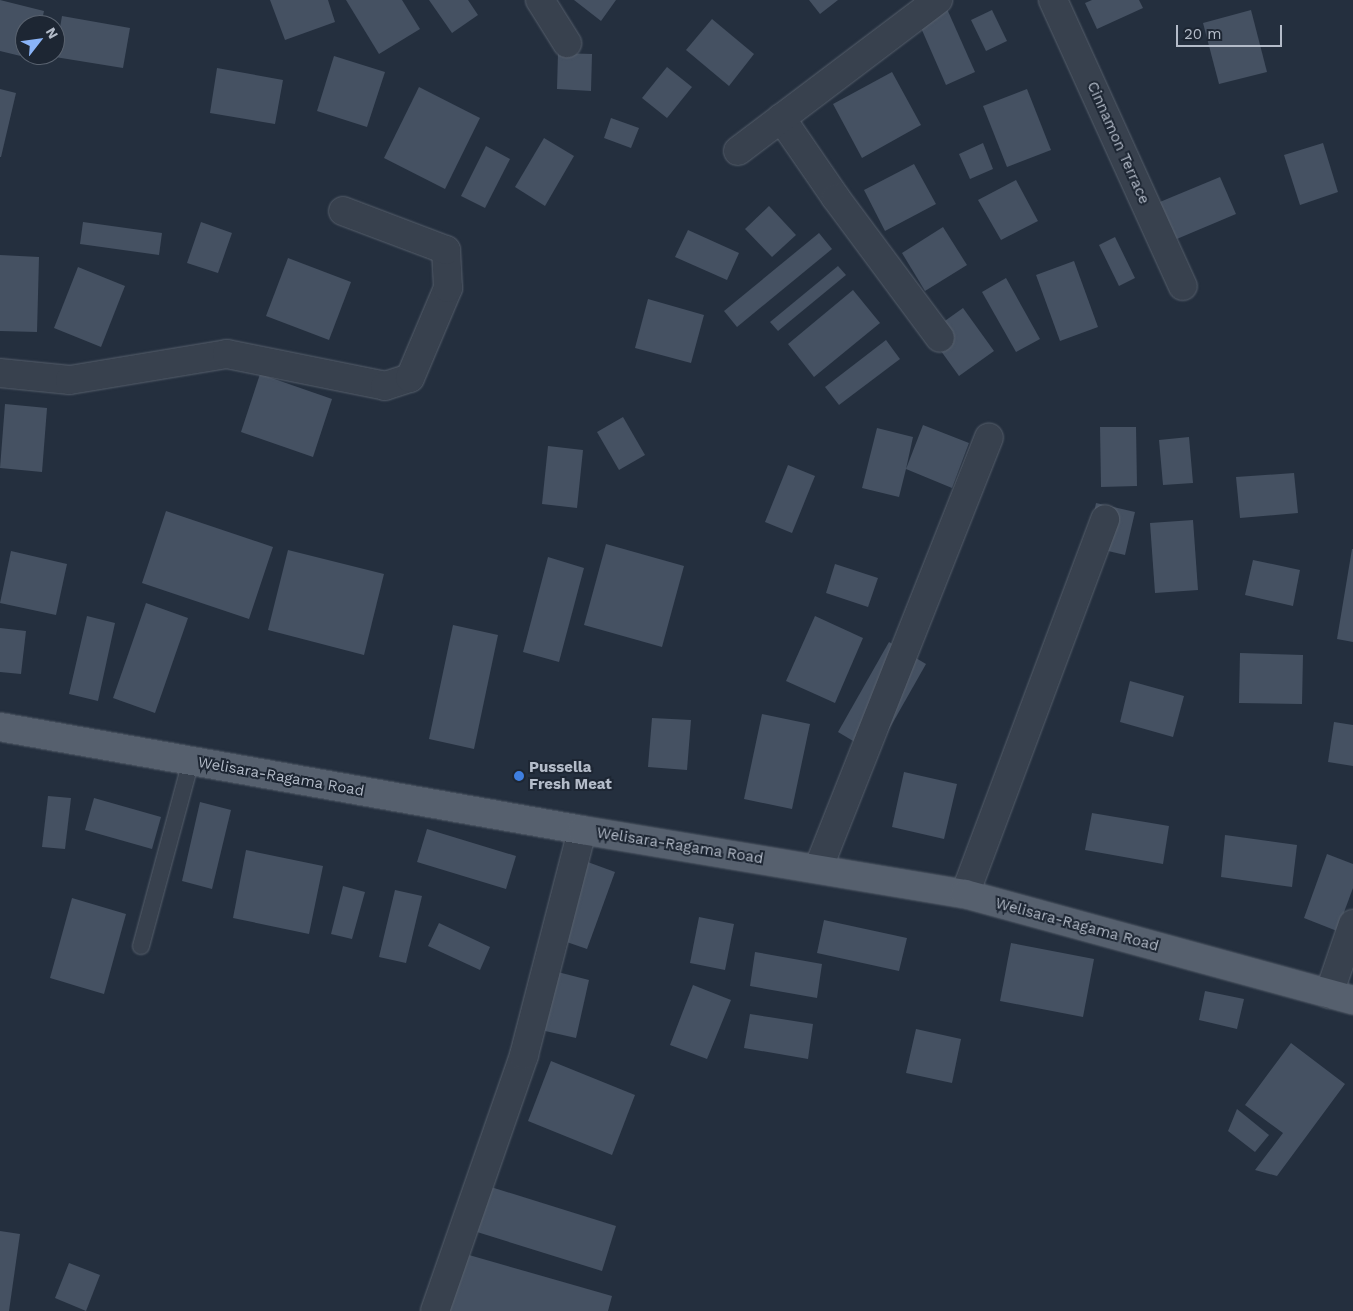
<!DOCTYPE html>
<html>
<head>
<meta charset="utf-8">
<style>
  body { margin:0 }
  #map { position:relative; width:1353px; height:1311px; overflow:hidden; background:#242f3e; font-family:"Work Sans",sans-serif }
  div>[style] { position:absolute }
  .building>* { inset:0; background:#455162 }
  .roads { filter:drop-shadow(0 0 1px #565f6c) drop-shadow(0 0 1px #565f6c) }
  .service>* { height:16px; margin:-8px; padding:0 8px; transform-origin:8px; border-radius:8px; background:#38414e }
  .minor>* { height:28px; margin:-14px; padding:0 14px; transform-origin:14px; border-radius:14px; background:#38414e }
  .primary>* { height:28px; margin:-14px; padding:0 14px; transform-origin:14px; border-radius:14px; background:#56606e }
  .dots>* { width:14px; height:14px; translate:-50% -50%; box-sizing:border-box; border:2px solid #1d2633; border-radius:50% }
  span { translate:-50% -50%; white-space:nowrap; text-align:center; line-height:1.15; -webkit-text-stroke:4px #1d2633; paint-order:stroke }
  .street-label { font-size:15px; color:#b4bcc9 }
  .poi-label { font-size:15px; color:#b4bcc9; font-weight:700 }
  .left { translate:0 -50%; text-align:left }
  .north { position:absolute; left:15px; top:15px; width:50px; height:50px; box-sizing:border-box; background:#1d2633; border:1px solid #59626f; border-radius:50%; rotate:60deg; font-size:14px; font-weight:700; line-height:20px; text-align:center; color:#b4bcc9 }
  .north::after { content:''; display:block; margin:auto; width:18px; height:22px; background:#8ab4f8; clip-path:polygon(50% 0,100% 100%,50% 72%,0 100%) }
  .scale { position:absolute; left:1176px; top:25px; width:106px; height:22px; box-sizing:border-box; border:2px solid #b4bcc9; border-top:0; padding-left:6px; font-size:15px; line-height:18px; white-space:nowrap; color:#b4bcc9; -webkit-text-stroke:4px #1d2633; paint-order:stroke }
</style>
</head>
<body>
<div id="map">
  <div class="building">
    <i style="clip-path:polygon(0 0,44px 11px,41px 25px,25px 25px,25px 55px,34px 55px,33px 59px,0 51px)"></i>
    <i style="clip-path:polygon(270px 0,328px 0,335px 22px,285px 40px)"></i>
    <i style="clip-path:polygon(346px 0,402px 0,420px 29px,379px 54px)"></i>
    <i style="clip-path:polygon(429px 0,468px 0,478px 15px,452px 33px)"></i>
    <i style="clip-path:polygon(574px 0,616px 0,601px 21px)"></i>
    <i style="clip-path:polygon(809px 0,838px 0,820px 14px)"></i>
    <i style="clip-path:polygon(1092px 0,1139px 0,1143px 8px,1097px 29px,1085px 3px)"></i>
    <i style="clip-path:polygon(947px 9px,975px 72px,946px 85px,918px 21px)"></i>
    <i style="clip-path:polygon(992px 10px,1007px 41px,986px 51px,971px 20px)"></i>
    <i style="clip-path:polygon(1251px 10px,1267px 72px,1219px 84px,1203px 23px)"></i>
    <i style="clip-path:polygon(62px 16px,130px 28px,123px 68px,55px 57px)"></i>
    <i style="clip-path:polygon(712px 19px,754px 54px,729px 86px,686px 50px)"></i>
    <i style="clip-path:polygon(558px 53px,592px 54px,591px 91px,557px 89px)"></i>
    <i style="clip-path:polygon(334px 56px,385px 72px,367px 127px,317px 111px)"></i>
    <i style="clip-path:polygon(667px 67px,692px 87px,667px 118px,642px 98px)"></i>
    <i style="clip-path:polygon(217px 68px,283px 80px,275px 124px,210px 113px)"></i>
    <i style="clip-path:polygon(892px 72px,921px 125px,862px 158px,833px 104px)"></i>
    <i style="clip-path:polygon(419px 87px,480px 118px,445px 189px,384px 158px)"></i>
    <i style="clip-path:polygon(0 89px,16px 93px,1px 157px,0 157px)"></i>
    <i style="clip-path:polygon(1027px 89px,1051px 150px,1007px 167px,983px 106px)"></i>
    <i style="clip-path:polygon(611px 118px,639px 128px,631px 148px,604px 138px)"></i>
    <i style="clip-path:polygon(544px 138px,574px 156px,545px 206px,515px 187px)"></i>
    <i style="clip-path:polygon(983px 143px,993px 169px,970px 179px,959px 154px)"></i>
    <i style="clip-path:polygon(1323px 143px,1338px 192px,1300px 205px,1284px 155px)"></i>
    <i style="clip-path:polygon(486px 146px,510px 159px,485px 208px,461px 196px)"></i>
    <i style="clip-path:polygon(914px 164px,936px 204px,885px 231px,864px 190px)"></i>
    <i style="clip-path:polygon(1220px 177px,1236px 214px,1172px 241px,1155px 204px)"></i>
    <i style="clip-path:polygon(1016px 180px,1038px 221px,1001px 240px,978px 200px)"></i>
    <i style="clip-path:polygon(769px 206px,796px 235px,772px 257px,745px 229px)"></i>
    <i style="clip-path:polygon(83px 222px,162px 233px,159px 255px,80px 244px)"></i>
    <i style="clip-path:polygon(201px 222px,232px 233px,218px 273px,187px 263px)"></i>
    <i style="clip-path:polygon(943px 227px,967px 265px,925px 291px,902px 253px)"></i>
    <i style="clip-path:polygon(688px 230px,739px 253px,727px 280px,675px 257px)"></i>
    <i style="clip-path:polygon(819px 233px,832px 249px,737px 327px,724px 311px)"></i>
    <i style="clip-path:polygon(1115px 237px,1135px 278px,1119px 286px,1099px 245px)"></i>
    <i style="clip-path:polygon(0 255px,39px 257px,37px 332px,0 331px)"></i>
    <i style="clip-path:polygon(288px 258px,351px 282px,329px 340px,266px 316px)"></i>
    <i style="clip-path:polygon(1074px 261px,1098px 327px,1060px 341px,1036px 275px)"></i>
    <i style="clip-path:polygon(838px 266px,846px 275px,778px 331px,770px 322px)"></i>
    <i style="clip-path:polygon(78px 267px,125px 286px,101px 347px,54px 328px)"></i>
    <i style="clip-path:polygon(1006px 278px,1040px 339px,1016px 352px,982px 292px)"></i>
    <i style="clip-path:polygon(853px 290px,880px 323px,814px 377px,788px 344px)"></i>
    <i style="clip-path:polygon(648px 299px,704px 315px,691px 363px,635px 348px)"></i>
    <i style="clip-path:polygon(963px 308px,994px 351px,959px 376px,928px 333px)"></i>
    <i style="clip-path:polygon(886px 340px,900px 359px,839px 405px,825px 387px)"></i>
    <i style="clip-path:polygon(260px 374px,332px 399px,313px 457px,241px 432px)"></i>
    <i style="clip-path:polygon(5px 404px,47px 408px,42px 472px,0 468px)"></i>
    <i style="clip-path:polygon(623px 417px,645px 455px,619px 470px,597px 432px)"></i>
    <i style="clip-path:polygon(923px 425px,969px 443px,952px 488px,906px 469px,899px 497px,862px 488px,877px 428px,913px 437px,906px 469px)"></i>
    <i style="clip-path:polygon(1100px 427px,1136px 427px,1137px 486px,1101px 487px)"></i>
    <i style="clip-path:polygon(1189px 437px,1193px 483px,1163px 485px,1159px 440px)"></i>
    <i style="clip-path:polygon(548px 446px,583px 450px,577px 508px,542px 504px)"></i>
    <i style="clip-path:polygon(788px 465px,815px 476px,792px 533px,765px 522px)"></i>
    <i style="clip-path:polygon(1294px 473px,1298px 513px,1240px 518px,1236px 477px)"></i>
    <i style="clip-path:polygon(1096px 503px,1135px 512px,1125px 555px,1087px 546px)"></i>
    <i style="clip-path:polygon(166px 511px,273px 547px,249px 619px,142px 583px)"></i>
    <i style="clip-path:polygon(1193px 520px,1198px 590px,1155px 593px,1150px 523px)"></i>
    <i style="clip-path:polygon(606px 544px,684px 566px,662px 647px,584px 625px)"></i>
    <i style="clip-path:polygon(1352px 549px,1353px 549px,1353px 642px,1337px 639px)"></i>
    <i style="clip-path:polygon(288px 550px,384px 574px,364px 655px,268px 630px)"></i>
    <i style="clip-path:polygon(11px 551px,67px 564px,56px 615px,0 603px)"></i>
    <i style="clip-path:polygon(548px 557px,584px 568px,559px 662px,523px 652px)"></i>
    <i style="clip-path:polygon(1253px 560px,1300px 570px,1293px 606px,1245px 595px)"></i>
    <i style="clip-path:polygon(835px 564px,878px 578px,868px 607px,826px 593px)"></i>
    <i style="clip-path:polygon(146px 603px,188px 618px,155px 713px,113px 698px)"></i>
    <i style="clip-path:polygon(87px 616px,115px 623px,98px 701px,69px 694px)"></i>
    <i style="clip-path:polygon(815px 616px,863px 638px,835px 703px,786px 681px)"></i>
    <i style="clip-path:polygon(453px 625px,498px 635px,474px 749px,429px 739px)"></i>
    <i style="clip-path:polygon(0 628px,26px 631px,21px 674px,0 672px)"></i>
    <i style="clip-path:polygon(889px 642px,926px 664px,875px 754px,838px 732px)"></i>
    <i style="clip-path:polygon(1240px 653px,1303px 655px,1302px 704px,1239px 703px)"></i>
    <i style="clip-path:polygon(1130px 681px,1184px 696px,1173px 737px,1120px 722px)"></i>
    <i style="clip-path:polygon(762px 714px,810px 724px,792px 809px,744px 799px)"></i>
    <i style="clip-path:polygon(652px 718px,691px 720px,687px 770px,648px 767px)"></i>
    <i style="clip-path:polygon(1334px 722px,1353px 725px,1353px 766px,1328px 762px)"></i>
    <i style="clip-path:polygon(904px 772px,957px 784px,944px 839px,892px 827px)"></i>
    <i style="clip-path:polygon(48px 796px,71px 798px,65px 849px,42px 847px)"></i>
    <i style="clip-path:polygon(94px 798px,161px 817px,152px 849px,85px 830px)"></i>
    <i style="clip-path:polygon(200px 802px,231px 810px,212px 889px,182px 881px)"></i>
    <i style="clip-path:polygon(1092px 813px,1169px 826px,1163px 864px,1085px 850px)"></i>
    <i style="clip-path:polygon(427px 829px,516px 856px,506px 889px,417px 862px)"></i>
    <i style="clip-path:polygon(1225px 835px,1297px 845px,1292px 887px,1221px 877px)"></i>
    <i style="clip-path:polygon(246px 850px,323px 866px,309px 934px,233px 918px)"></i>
    <i style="clip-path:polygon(1327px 854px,1353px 864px,1353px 888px,1337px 931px,1304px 918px)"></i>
    <i style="clip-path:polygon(585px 861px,615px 872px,587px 949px,558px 939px)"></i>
    <i style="clip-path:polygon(343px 886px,365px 892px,352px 939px,331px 934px)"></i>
    <i style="clip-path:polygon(395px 890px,422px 896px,406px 963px,379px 957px)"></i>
    <i style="clip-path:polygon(72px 898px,126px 914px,104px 994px,50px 978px)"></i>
    <i style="clip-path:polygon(699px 917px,734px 924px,725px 970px,690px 963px)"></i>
    <i style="clip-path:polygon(824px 920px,907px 938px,899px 971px,817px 953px)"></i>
    <i style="clip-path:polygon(439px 923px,490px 947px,480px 970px,428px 946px)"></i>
    <i style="clip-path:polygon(1011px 943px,1094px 959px,1083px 1017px,1000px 1001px)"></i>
    <i style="clip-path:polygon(755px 952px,822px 964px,817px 998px,750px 986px)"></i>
    <i style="clip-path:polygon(546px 969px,589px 980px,576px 1038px,532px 1028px)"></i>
    <i style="clip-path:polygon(693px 985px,731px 1000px,707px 1059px,670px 1045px)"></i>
    <i style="clip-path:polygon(1205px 991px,1244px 999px,1237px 1029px,1199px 1020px)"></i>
    <i style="clip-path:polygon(750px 1014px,813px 1024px,808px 1059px,744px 1048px)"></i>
    <i style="clip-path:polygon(916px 1029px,961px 1039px,952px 1083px,906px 1073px)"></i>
    <i style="clip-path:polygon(1291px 1043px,1345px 1084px,1277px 1176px,1255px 1170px,1283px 1133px,1245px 1105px)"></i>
    <i style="clip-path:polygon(551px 1061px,635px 1095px,612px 1155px,528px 1121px)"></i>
    <i style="clip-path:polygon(1237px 1109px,1269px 1135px,1255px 1152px,1228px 1131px)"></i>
    <i style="clip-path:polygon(475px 1182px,616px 1226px,602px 1271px,461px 1227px)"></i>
    <i style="clip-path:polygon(0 1231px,20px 1234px,9px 1311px,0 1311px)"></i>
    <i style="clip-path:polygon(462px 1253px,612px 1296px,608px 1311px,446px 1311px)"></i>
    <i style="clip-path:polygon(69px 1263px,100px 1275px,86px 1311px,55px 1298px)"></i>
  </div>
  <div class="roads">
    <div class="service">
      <i style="left:141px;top:946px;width:192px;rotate:-74.9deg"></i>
    </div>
    <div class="minor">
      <i style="left:540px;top:0;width:51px;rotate:57.9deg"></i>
      <i style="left:1053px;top:0;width:314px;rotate:65.6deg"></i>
      <i style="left:781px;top:118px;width:97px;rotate:55.5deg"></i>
      <i style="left:836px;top:198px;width:174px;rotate:53.4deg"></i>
      <i style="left:738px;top:151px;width:251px;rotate:-37.1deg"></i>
      <i style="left:0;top:373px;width:70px;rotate:5.7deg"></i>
      <i style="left:70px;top:380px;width:159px;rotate:-9.4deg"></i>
      <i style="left:227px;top:354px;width:161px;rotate:11.4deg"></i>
      <i style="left:385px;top:386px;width:26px;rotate:-18deg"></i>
      <i style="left:410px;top:378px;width:98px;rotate:-67.1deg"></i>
      <i style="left:448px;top:288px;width:38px;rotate:-93deg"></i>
      <i style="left:446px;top:250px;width:110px;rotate:-159.3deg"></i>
      <i style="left:818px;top:869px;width:464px;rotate:-68.4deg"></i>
      <i style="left:965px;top:894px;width:400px;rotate:-69.5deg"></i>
      <i style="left:1329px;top:994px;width:74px;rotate:-71.1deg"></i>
      <i style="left:435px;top:1311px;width:271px;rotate:-70.8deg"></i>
      <i style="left:524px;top:1055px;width:232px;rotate:-75.5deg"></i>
    </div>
    <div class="primary">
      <i style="left:0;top:727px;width:591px;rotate:10.04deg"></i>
      <i style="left:582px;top:830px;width:388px;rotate:9.5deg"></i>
      <i style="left:965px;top:894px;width:402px;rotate:15.3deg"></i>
    </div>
  </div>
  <div class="dots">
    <i style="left:519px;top:776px;background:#3f7fe0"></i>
  </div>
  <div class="street-label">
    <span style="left:1118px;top:143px;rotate:66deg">Cinnamon Terrace</span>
    <span style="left:281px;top:777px;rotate:10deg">Welisara-Ragama Road</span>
    <span style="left:680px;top:846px;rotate:9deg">Welisara-Ragama Road</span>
    <span style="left:1077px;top:925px;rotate:15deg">Welisara-Ragama Road</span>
  </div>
  <div class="poi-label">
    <span class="left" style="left:529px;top:776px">Pussella<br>Fresh Meat</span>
  </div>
  <div class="north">N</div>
  <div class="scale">20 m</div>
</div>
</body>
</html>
